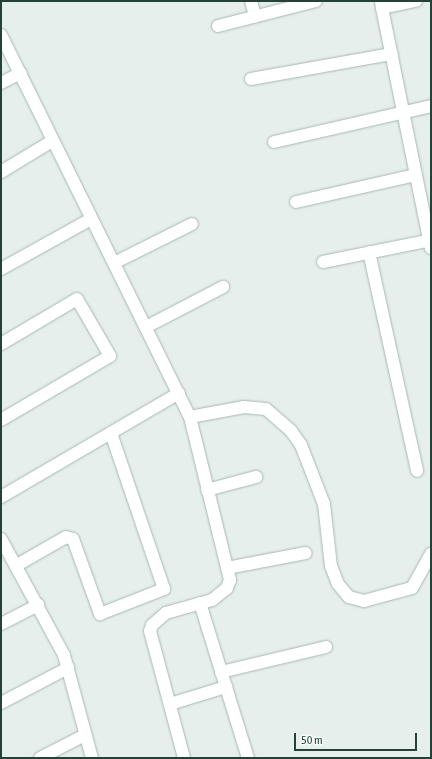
<!DOCTYPE html>
<html>
<head>
<meta charset="utf-8">
<style>
  body { margin:0 }
  #map { position:relative; width:432px; height:759px; overflow:hidden; background:#e6efeb; font-family:"Asap Condensed",sans-serif }
  div>[style] { position:absolute }
  .roads { filter:drop-shadow(0 0 1px #a8b8b2) drop-shadow(0 0 1px #a8b8b2) }
  .minor>* { height:12px; margin:-6px; padding:0 6px; transform-origin:6px; border-radius:6px; background:#fff }
  span { translate:-50% -50%; white-space:nowrap; text-align:center; line-height:1.15; -webkit-text-stroke:3px #f7fbf9; paint-order:stroke }
  .frame { position:absolute; inset:0; border:2px solid #24423a; pointer-events:none }
  .scale { position:absolute; left:294px; top:733px; width:123px; height:18px; box-sizing:border-box; border:2px solid #24423a; border-top:0; padding-left:5px; font-size:12px; line-height:14px; white-space:nowrap; color:#24423a; -webkit-text-stroke:3px #f7fbf9; paint-order:stroke }
</style>
</head>
<body>
<div id="map">
  <div class="roads">
    <div class="minor">
      <i style="left:251px;top:1px;width:16px;rotate:75deg"></i>
      <i style="left:381px;top:1px;width:7px;rotate:82deg"></i>
      <i style="left:382px;top:8px;width:35px;rotate:-12deg"></i>
      <i style="left:382px;top:8px;width:245px;rotate:78.5deg"></i>
      <i style="left:218px;top:26px;width:101px;rotate:-14.3deg"></i>
      <i style="left:1px;top:35px;width:426px;rotate:63.7deg"></i>
      <i style="left:190px;top:417px;width:168px;rotate:76.2deg"></i>
      <i style="left:230px;top:580px;width:9px;rotate:111deg"></i>
      <i style="left:227px;top:588px;width:19px;rotate:141deg"></i>
      <i style="left:212px;top:600px;width:48px;rotate:164.2deg"></i>
      <i style="left:166px;top:613px;width:18px;rotate:139deg"></i>
      <i style="left:152px;top:625px;width:6px;rotate:108deg"></i>
      <i style="left:150px;top:631px;width:131px;rotate:75deg"></i>
      <i style="left:251px;top:79px;width:143px;rotate:-10.1deg"></i>
      <i style="left:1px;top:83px;width:22px;rotate:-27deg"></i>
      <i style="left:274px;top:142px;width:161px;rotate:-12.9deg"></i>
      <i style="left:1px;top:172px;width:60px;rotate:-31.3deg"></i>
      <i style="left:296px;top:202px;width:123px;rotate:-12.7deg"></i>
      <i style="left:369px;top:252px;width:224px;rotate:77.6deg"></i>
      <i style="left:323px;top:262px;width:110px;rotate:-11.5deg"></i>
      <i style="left:114px;top:263px;width:87px;rotate:-26.6deg"></i>
      <i style="left:1px;top:269px;width:103px;rotate:-29.1deg"></i>
      <i style="left:146px;top:327px;width:87px;rotate:-27.5deg"></i>
      <i style="left:1px;top:344px;width:88px;rotate:-30.6deg"></i>
      <i style="left:77px;top:299px;width:66px;rotate:59.9deg"></i>
      <i style="left:110px;top:356px;width:126px;rotate:149.6deg"></i>
      <i style="left:190px;top:417px;width:55px;rotate:-10.5deg"></i>
      <i style="left:244px;top:407px;width:22px;rotate:5deg"></i>
      <i style="left:266px;top:409px;width:33px;rotate:41deg"></i>
      <i style="left:291px;top:431px;width:17px;rotate:54deg"></i>
      <i style="left:301px;top:445px;width:63px;rotate:68.7deg"></i>
      <i style="left:324px;top:504px;width:62px;rotate:83.6deg"></i>
      <i style="left:331px;top:566px;width:19px;rotate:69deg"></i>
      <i style="left:338px;top:584px;width:17px;rotate:50deg"></i>
      <i style="left:349px;top:597px;width:16px;rotate:15deg"></i>
      <i style="left:364px;top:601px;width:50px;rotate:-15.2deg"></i>
      <i style="left:412px;top:588px;width:39px;rotate:-61deg"></i>
      <i style="left:207px;top:490px;width:51px;rotate:-14.9deg"></i>
      <i style="left:1px;top:497px;width:206px;rotate:-30.3deg"></i>
      <i style="left:1px;top:539px;width:132px;rotate:61.5deg"></i>
      <i style="left:64px;top:655px;width:107px;rotate:74.8deg"></i>
      <i style="left:17px;top:565px;width:56px;rotate:-29.7deg"></i>
      <i style="left:66px;top:537px;width:7px;rotate:16deg"></i>
      <i style="left:73px;top:539px;width:80px;rotate:70.2deg"></i>
      <i style="left:100px;top:614px;width:69px;rotate:-21.3deg"></i>
      <i style="left:164px;top:589px;width:165px;rotate:-108.8deg"></i>
      <i style="left:227px;top:568px;width:80px;rotate:-10.8deg"></i>
      <i style="left:1px;top:624px;width:42px;rotate:-27.2deg"></i>
      <i style="left:221px;top:672px;width:108px;rotate:-13.4deg"></i>
      <i style="left:226px;top:687px;width:74px;rotate:72.8deg"></i>
      <i style="left:1px;top:703px;width:76px;rotate:-27.6deg"></i>
      <i style="left:170px;top:704px;width:59px;rotate:-16.9deg"></i>
      <i style="left:226px;top:687px;width:88px;rotate:-107.2deg"></i>
      <i style="left:40px;top:758px;width:51px;rotate:-27.1deg"></i>
    </div>
  </div>
  <div class="frame"></div>
  <div class="scale">50 m</div>
</div>
</body>
</html>
